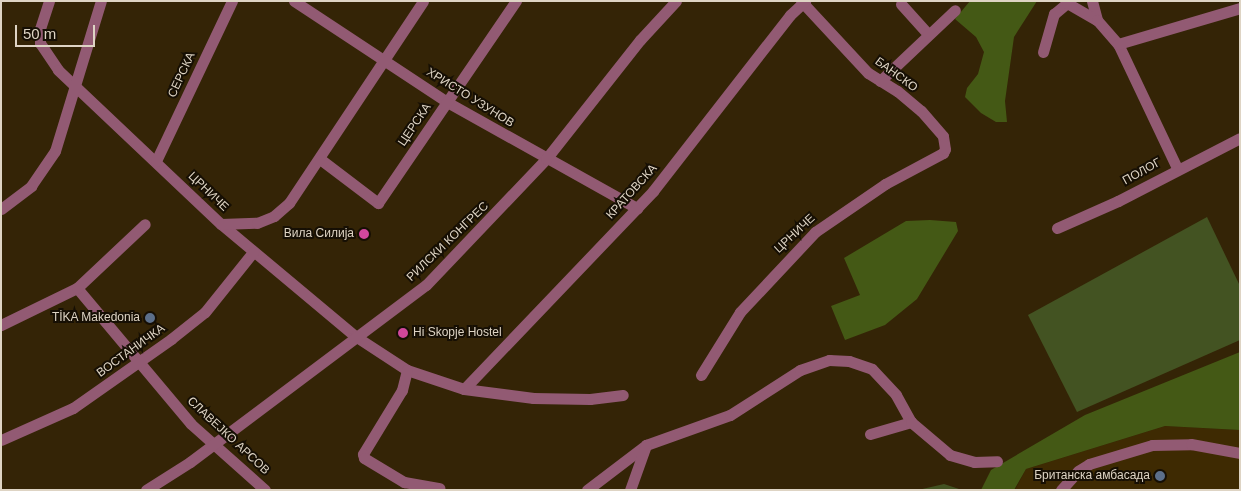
<!DOCTYPE html>
<html>
<head>
<meta charset="utf-8">
<style>
  body { margin:0 }
  #map { position:relative; width:1241px; height:491px; overflow:hidden; background:#342406; font-family:Helvetica,sans-serif }
  div>[style] { position:absolute }
  .built>* { inset:0; background:#3e2a02 }
  .green>* { inset:0; background:#435322 }
  .forest>* { inset:0; background:#445915 }
  .minor>* { height:11px; margin:-5.5px; padding:0 5.5px; transform-origin:5.5px; border-radius:5.5px; background:#925a73 }
  .dots>* { width:14px; height:14px; translate:-50% -50%; box-sizing:border-box; border:2px solid #160f04; border-radius:50% }
  span { translate:-50% -50%; white-space:nowrap; text-align:center; line-height:1.15; -webkit-text-stroke:4px #160f04; paint-order:stroke }
  .street-label { font-size:12px; color:#ded4c4 }
  .poi-label { font-size:12px; color:#ded4c4 }
  .right { translate:-100% -50%; text-align:right }
  .left { translate:0 -50%; text-align:left }
  .frame { position:absolute; inset:0; border:2px solid #ded4c4; pointer-events:none }
  .scale { position:absolute; left:15px; top:25px; width:80px; height:22px; box-sizing:border-box; border:2px solid #ded4c4; border-top:0; padding-left:6px; font-size:15px; line-height:18px; white-space:nowrap; color:#ded4c4; -webkit-text-stroke:4px #160f04; paint-order:stroke }
</style>
</head>
<body>
<div id="map">
  <div class="built">
    <i style="clip-path:polygon(1165px 426px,1240px 430px,1240px 490px,1015px 490px,1026px 469px)"></i>
  </div>
  <div class="green">
    <i style="clip-path:polygon(1207px 217px,1240px 286px,1240px 340px,1077px 412px,1028px 315px)"></i>
    <i style="clip-path:polygon(944px 484px,962px 490px,918px 490px)"></i>
  </div>
  <div class="forest">
    <i style="clip-path:polygon(970px 1px,1037px 1px,1014px 37px,1005px 101px,1007px 122px,996px 122px,981px 113px,965px 97px,967px 88px,978px 74px,984px 52px,976px 37px,955px 19px)"></i>
    <i style="clip-path:polygon(930px 220px,956px 222px,958px 231px,917px 299px,885px 325px,845px 340px,831px 306px,860px 295px,844px 258px,906px 221px)"></i>
    <i style="clip-path:polygon(1240px 352px,1240px 430px,1165px 426px,1026px 469px,1014px 490px,981px 490px,991px 470px,1085px 415px)"></i>
  </div>
  <div class="minor">
    <i style="left:49px;top:1px;width:29px;rotate:108deg"></i>
    <i style="left:40px;top:29px;width:14px;rotate:90deg"></i>
    <i style="left:40px;top:43px;width:32px;rotate:56deg"></i>
    <i style="left:58px;top:70px;width:224px;rotate:43.4deg"></i>
    <i style="left:221px;top:224px;width:175px;rotate:39.9deg"></i>
    <i style="left:355px;top:336px;width:62px;rotate:33.2deg"></i>
    <i style="left:407px;top:370px;width:60px;rotate:18.4deg"></i>
    <i style="left:464px;top:389px;width:70px;rotate:7.4deg"></i>
    <i style="left:533px;top:398px;width:57px;rotate:1deg"></i>
    <i style="left:590px;top:399px;width:33px;rotate:-7deg"></i>
    <i style="left:294px;top:1px;width:183px;rotate:33.4deg"></i>
    <i style="left:447px;top:102px;width:218px;rotate:29.2deg"></i>
    <i style="left:1092px;top:1px;width:20px;rotate:75deg"></i>
    <i style="left:901px;top:4px;width:40px;rotate:48deg"></i>
    <i style="left:1043px;top:52px;width:40px;rotate:-74deg"></i>
    <i style="left:1054px;top:14px;width:17px;rotate:-40deg"></i>
    <i style="left:1067px;top:3px;width:34px;rotate:30deg"></i>
    <i style="left:1097px;top:20px;width:32px;rotate:49deg"></i>
    <i style="left:880px;top:81px;width:103px;rotate:-43.4deg"></i>
    <i style="left:320px;top:159px;width:73px;rotate:37.2deg"></i>
    <i style="left:378px;top:203px;width:245px;rotate:-55.7deg"></i>
    <i style="left:156px;top:161px;width:177px;rotate:-64.6deg"></i>
    <i style="left:1177px;top:168px;width:137px;rotate:-115.4deg"></i>
    <i style="left:1118px;top:44px;width:127px;rotate:-16.4deg"></i>
    <i style="left:1px;top:209px;width:38px;rotate:-37deg"></i>
    <i style="left:31px;top:186px;width:42px;rotate:-55.6deg"></i>
    <i style="left:55px;top:151px;width:157px;rotate:-73deg"></i>
    <i style="left:221px;top:224px;width:36px;rotate:-2deg"></i>
    <i style="left:257px;top:223px;width:18px;rotate:-22deg"></i>
    <i style="left:274px;top:216px;width:20px;rotate:-41deg"></i>
    <i style="left:289px;top:203px;width:242px;rotate:-56.4deg"></i>
    <i style="left:1057px;top:228px;width:67px;rotate:-23.9deg"></i>
    <i style="left:1118px;top:201px;width:137px;rotate:-27.3deg"></i>
    <i style="left:77px;top:288px;width:177px;rotate:50deg"></i>
    <i style="left:191px;top:424px;width:99px;rotate:41.7deg"></i>
    <i style="left:1px;top:325px;width:85px;rotate:-26deg"></i>
    <i style="left:77px;top:288px;width:93px;rotate:-43.3deg"></i>
    <i style="left:407px;top:370px;width:21px;rotate:104deg"></i>
    <i style="left:402px;top:390px;width:75px;rotate:121.4deg"></i>
    <i style="left:363px;top:454px;width:4px;rotate:76deg"></i>
    <i style="left:364px;top:458px;width:47px;rotate:31deg"></i>
    <i style="left:404px;top:482px;width:36px;rotate:10deg"></i>
    <i style="left:701px;top:375px;width:74px;rotate:-58.2deg"></i>
    <i style="left:740px;top:312px;width:110px;rotate:-46.8deg"></i>
    <i style="left:815px;top:232px;width:85px;rotate:-34.4deg"></i>
    <i style="left:885px;top:184px;width:66px;rotate:-28.1deg"></i>
    <i style="left:943px;top:153px;width:4px;rotate:-63deg"></i>
    <i style="left:945px;top:149px;width:13px;rotate:-99deg"></i>
    <i style="left:943px;top:136px;width:33px;rotate:-131deg"></i>
    <i style="left:921px;top:111px;width:31px;rotate:-140deg"></i>
    <i style="left:897px;top:91px;width:34px;rotate:-148deg"></i>
    <i style="left:868px;top:73px;width:98px;rotate:-132.9deg"></i>
    <i style="left:464px;top:389px;width:274px;rotate:-46.3deg"></i>
    <i style="left:653px;top:191px;width:223px;rotate:-52.1deg"></i>
    <i style="left:790px;top:15px;width:21px;rotate:-43deg"></i>
    <i style="left:870px;top:434px;width:43px;rotate:-16.3deg"></i>
    <i style="left:1px;top:440px;width:79px;rotate:-24deg"></i>
    <i style="left:73px;top:408px;width:120px;rotate:-35.1deg"></i>
    <i style="left:171px;top:339px;width:43px;rotate:-38.5deg"></i>
    <i style="left:205px;top:312px;width:77px;rotate:-51.3deg"></i>
    <i style="left:146px;top:490px;width:52px;rotate:-32.5deg"></i>
    <i style="left:190px;top:462px;width:295px;rotate:-36.9deg"></i>
    <i style="left:426px;top:285px;width:174px;rotate:-46.4deg"></i>
    <i style="left:546px;top:159px;width:152px;rotate:-51.7deg"></i>
    <i style="left:640px;top:40px;width:53px;rotate:-47.3deg"></i>
    <i style="left:587px;top:490px;width:74px;rotate:-37.3deg"></i>
    <i style="left:646px;top:445px;width:89px;rotate:-19.7deg"></i>
    <i style="left:730px;top:415px;width:83px;rotate:-32.7deg"></i>
    <i style="left:800px;top:370px;width:31px;rotate:-19deg"></i>
    <i style="left:829px;top:360px;width:20px;rotate:3deg"></i>
    <i style="left:849px;top:361px;width:24px;rotate:19deg"></i>
    <i style="left:872px;top:369px;width:35px;rotate:47deg"></i>
    <i style="left:896px;top:395px;width:31px;rotate:61deg"></i>
    <i style="left:911px;top:422px;width:51px;rotate:40.2deg"></i>
    <i style="left:950px;top:455px;width:25px;rotate:16deg"></i>
    <i style="left:974px;top:462px;width:23px;rotate:-2deg"></i>
    <i style="left:630px;top:490px;width:48px;rotate:-70.4deg"></i>
    <i style="left:1061px;top:490px;width:25px;rotate:-48deg"></i>
    <i style="left:1078px;top:471px;width:13px;rotate:-32deg"></i>
    <i style="left:1089px;top:464px;width:66px;rotate:-16.8deg"></i>
    <i style="left:1152px;top:445px;width:39px;rotate:-1deg"></i>
    <i style="left:1191px;top:444px;width:50px;rotate:10.4deg"></i>
  </div>
  <div class="dots">
    <i style="left:364px;top:234px;background:#d1479c"></i>
    <i style="left:150px;top:318px;background:#5c6f8a"></i>
    <i style="left:403px;top:333px;background:#d1479c"></i>
    <i style="left:1160px;top:476px;background:#5c6f8a"></i>
  </div>
  <div class="street-label">
    <span style="left:182px;top:75px;rotate:-65deg">СЕРСКА</span>
    <span style="left:896px;top:75px;rotate:36deg">БАНСКО</span>
    <span style="left:470px;top:98px;rotate:32deg">ХРИСТО УЗУНОВ</span>
    <span style="left:415px;top:125px;rotate:-56deg">ЦЕРСКА</span>
    <span style="left:1142px;top:172px;rotate:-29deg">ПОЛОГ</span>
    <span style="left:208px;top:192px;rotate:44deg">ЦРНИЧЕ</span>
    <span style="left:632px;top:192px;rotate:-48deg">КРАТОВСКА</span>
    <span style="left:795px;top:234px;rotate:-43deg">ЦРНИЧЕ</span>
    <span style="left:448px;top:242px;rotate:-44deg">РИЛСКИ КОНГРЕС</span>
    <span style="left:131px;top:351px;rotate:-36deg">ВОСТАНИЧКА</span>
    <span style="left:228px;top:436px;rotate:43deg">СЛАВЕЈКО АРСОВ</span>
  </div>
  <div class="poi-label">
    <span class="right" style="left:354px;top:234px">Вила Силија</span>
    <span class="right" style="left:140px;top:318px">TİKA Makedonia</span>
    <span class="left" style="left:413px;top:333px">Hi Skopje Hostel</span>
    <span class="right" style="left:1150px;top:476px">Британска амбасада</span>
  </div>
  <div class="frame"></div>
  <div class="scale">50 m</div>
</div>
</body>
</html>
